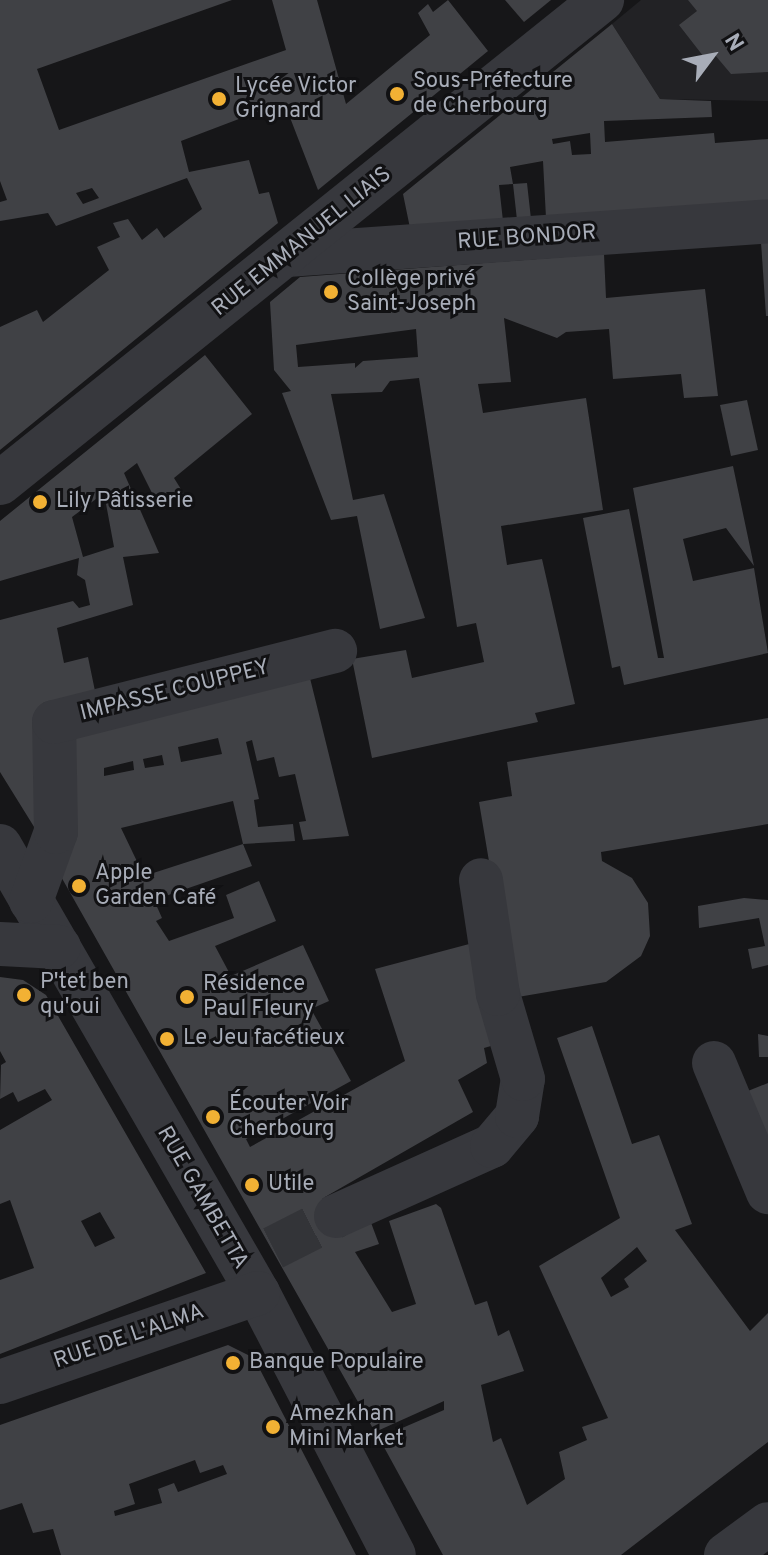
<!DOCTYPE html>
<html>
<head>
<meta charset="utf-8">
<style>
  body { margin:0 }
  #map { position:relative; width:768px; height:1555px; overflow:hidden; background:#161618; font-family:Overpass,sans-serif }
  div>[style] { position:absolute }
  .built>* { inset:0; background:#222225 }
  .building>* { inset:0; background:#404145 }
  .minor-tunnel>* { height:44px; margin-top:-22px; transform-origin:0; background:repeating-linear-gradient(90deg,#333438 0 44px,transparent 0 66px) }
  .minor>* { height:44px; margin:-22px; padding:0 22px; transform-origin:22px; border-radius:22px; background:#37383d }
  .dots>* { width:22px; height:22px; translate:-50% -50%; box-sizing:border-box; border:4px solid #111113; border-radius:50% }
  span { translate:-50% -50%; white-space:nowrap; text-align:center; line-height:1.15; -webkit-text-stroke:6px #111113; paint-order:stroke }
  .poi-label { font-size:22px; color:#a8adb8 }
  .left { translate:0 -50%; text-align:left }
  .street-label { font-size:22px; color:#a8adb8 }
  .north { position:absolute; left:672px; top:16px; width:80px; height:80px; -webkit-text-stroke:6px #111113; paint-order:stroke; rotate:58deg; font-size:22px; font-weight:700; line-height:32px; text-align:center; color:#a8adb8 }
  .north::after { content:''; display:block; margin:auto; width:28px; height:36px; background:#a8adb8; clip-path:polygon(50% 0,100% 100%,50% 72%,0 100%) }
</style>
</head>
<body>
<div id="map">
  <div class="built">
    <i style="clip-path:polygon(641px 0,768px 0,768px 101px,660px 99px,612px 24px)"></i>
  </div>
  <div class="building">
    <i style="clip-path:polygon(evenodd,0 0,232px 0,37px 69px,59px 130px,286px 50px,272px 0,317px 0,346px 104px,430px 35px,418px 13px,428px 4px,433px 12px,448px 0,488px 51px,318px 190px,284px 102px,181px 141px,189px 172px,249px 160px,259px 194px,269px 192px,278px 223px,0 450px,0 327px,37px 310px,43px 322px,109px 270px,97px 247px,120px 237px,113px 223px,128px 219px,142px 240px,157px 228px,164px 238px,202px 209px,187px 178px,56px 226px,48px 213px,0 221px,0 202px,7px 200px,0 181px,0 0,92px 188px,99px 198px,83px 204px,76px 193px,92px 188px)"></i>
    <i style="clip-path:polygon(505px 0,551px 0,524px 22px)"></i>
    <i style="clip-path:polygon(688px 0,768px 0,768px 72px,731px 74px,715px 55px,707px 61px,679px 25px,697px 11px)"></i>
    <i style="clip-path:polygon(evenodd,612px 24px,660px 99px,711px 101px,712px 117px,604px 121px,605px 142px,714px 133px,715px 143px,768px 139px,768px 202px,546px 218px,543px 161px,510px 167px,513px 184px,527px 183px,531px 219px,517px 220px,513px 184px,499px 185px,503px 221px,410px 228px,403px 194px,612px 24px,590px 133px,591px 154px,572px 155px,570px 141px,553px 144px,552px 139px,590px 133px)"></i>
    <i style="clip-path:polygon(761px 242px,768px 242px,768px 316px,766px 316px)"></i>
    <i style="clip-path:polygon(evenodd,604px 254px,606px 298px,705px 289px,718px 396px,684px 398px,681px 374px,613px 379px,609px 329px,566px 332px,557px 338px,504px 318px,511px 382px,478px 384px,483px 413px,586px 398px,603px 510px,501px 526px,507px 565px,542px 559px,575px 704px,535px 713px,538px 722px,372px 758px,352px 659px,406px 650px,412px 678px,484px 662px,476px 623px,457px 627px,419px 378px,390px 381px,382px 392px,331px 394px,353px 500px,384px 494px,425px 618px,380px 629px,357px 516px,331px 520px,282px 393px,291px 391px,274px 370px,270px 302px,300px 277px,604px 254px,416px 329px,418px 357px,363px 361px,355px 368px,355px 363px,298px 367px,296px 345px,416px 329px)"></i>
    <i style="clip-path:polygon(evenodd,205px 355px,252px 414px,174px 478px,184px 494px,160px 509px,137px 463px,124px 473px,159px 553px,123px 557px,133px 605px,57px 628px,64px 663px,88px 657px,95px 691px,43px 703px,47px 716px,36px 830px,0 772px,0 620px,73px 601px,79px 608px,90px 605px,85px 580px,77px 575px,79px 558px,0 581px,0 521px,205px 355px,104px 493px,114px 547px,83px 557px,72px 517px,104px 493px)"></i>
    <i style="clip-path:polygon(747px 400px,758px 450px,731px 456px,720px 405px)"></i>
    <i style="clip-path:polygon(733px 466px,754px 566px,726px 528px,683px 539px,693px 581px,754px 568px,768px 653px,624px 685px,620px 666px,612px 668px,583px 518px,629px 509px,658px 658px,664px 658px,633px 488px)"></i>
    <i style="clip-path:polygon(evenodd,308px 670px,349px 836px,303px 840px,299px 822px,306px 821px,295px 774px,279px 777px,274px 757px,257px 761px,252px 740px,246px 742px,259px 799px,254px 800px,258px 827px,293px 824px,295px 841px,243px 844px,233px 801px,121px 828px,144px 876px,243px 844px,252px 866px,154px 900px,162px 918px,156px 921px,169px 941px,234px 918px,226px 895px,259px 881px,276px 921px,215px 946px,231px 976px,303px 945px,329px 1001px,311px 1009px,351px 1081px,246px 1139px,250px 1147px,405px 1061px,375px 969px,473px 943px,491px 1046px,484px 1048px,487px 1063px,458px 1080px,473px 1112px,325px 1197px,342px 1228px,370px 1220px,379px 1244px,355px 1252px,392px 1312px,416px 1304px,389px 1221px,436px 1204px,441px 1208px,475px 1305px,487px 1301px,498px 1336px,509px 1330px,524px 1371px,481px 1385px,493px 1442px,501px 1438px,527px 1505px,565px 1479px,559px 1452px,587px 1440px,582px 1427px,608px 1418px,539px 1266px,620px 1218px,557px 1038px,592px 1026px,632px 1144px,659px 1135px,692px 1224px,675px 1230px,750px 1331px,768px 1313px,768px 1442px,621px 1555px,443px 1555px,379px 1438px,444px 1410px,444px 1401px,375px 1432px,55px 866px,66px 728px,308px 670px,218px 738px,222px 754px,181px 762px,178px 747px,218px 738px,308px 670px,162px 755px,164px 765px,145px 768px,143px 759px,162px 755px,308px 670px,133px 761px,134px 770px,104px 776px,104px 768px,133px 761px,308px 670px,637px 1247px,647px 1261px,624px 1279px,629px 1287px,611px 1297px,601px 1278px,637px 1247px)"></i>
    <i style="clip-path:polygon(768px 718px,768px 824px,601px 852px,602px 861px,632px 878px,648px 903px,650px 936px,641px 956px,606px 982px,512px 998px,479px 802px,512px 796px,507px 762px)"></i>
    <i style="clip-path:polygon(744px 898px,768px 900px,768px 965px,752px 969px,748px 949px,765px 946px,759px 918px,699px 928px,698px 906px)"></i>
    <i style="clip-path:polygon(evenodd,0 977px,23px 980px,46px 995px,206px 1273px,0 1354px,0 1280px,34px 1268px,10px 1200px,0 1204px,0 1130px,52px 1100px,45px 1089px,18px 1102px,13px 1092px,0 1099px,1px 1065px,6px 1062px,0 1051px,0 977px,100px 1212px,115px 1238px,95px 1247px,81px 1221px,100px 1212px)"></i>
    <i style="clip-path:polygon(758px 1034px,768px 1036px,768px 1057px,759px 1057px)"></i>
    <i style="clip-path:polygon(768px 1083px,768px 1146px,738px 1095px)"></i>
    <i style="clip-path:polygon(evenodd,228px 1345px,254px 1358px,356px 1555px,61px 1555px,53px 1529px,33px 1533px,22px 1503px,0 1510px,0 1425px,228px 1345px,195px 1460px,200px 1473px,223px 1465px,227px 1474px,178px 1492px,174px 1483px,158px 1489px,162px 1503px,115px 1516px,114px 1511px,135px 1504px,129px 1484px,195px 1460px)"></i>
  </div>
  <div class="minor-tunnel">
    <i style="left:273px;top:1248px;width:71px;rotate:-26.9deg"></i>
  </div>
  <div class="minor">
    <i style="left:287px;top:255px;width:482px;rotate:-4deg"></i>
    <i style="left:0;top:483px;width:772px;rotate:-38.74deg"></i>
    <i style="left:0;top:846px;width:516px;rotate:60.01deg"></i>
    <i style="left:258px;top:1293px;width:295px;rotate:62.6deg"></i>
    <i style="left:31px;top:901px;width:73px;rotate:-70.1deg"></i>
    <i style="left:56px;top:832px;width:110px;rotate:-91deg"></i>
    <i style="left:54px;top:722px;width:290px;rotate:-14.2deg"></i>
    <i style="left:0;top:944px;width:59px;rotate:2.9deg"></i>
    <i style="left:714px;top:1063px;width:140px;rotate:67.3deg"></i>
    <i style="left:336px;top:1216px;width:171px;rotate:-24.2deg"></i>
    <i style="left:492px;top:1146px;width:39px;rotate:-50deg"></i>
    <i style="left:517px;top:1116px;width:37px;rotate:-81deg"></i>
    <i style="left:523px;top:1079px;width:89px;rotate:-106.4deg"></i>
    <i style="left:498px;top:994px;width:115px;rotate:-98.5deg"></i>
    <i style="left:0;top:1382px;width:273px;rotate:-19deg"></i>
    <i style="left:726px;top:1555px;width:52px;rotate:-36.4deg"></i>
  </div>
  <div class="dots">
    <i style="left:397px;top:94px;background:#f2b134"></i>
    <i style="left:219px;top:99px;background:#f2b134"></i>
    <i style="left:331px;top:292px;background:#f2b134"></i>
    <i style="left:40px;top:502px;background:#f2b134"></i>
    <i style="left:79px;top:886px;background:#f2b134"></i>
    <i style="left:24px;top:995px;background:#f2b134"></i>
    <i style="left:187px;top:997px;background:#f2b134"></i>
    <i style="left:167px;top:1039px;background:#f2b134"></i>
    <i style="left:213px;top:1117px;background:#f2b134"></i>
    <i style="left:252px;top:1185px;background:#f2b134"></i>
    <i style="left:233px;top:1363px;background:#f2b134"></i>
    <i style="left:273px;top:1427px;background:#f2b134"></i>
  </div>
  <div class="poi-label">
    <span class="left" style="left:413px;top:94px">Sous-Préfecture<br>de Cherbourg</span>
    <span class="left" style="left:235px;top:99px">Lycée Victor<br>Grignard</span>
    <span class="left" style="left:347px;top:292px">Collège privé<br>Saint-Joseph</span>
    <span class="left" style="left:56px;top:502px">Lily Pâtisserie</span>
    <span class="left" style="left:95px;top:886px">Apple<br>Garden Café</span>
    <span class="left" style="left:40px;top:995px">P'tet ben<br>qu'oui</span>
    <span class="left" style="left:203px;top:997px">Résidence<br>Paul Fleury</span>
    <span class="left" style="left:183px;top:1039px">Le Jeu facétieux</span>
    <span class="left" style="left:229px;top:1117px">Écouter Voir<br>Cherbourg</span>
    <span class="left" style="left:268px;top:1185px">Utile</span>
    <span class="left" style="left:249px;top:1363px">Banque Populaire</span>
    <span class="left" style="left:289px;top:1427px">Amezkhan<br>Mini Market</span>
  </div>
  <div class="street-label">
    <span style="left:527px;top:238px;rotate:-4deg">RUE BONDOR</span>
    <span style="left:302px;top:242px;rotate:-39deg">RUE EMMANUEL LIAIS</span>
    <span style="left:175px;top:691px;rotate:-14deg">IMPASSE COUPPEY</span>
    <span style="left:202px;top:1198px;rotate:60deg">RUE GAMBETTA</span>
    <span style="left:129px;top:1337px;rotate:-19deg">RUE DE L'ALMA</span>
  </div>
  <div class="north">N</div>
</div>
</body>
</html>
